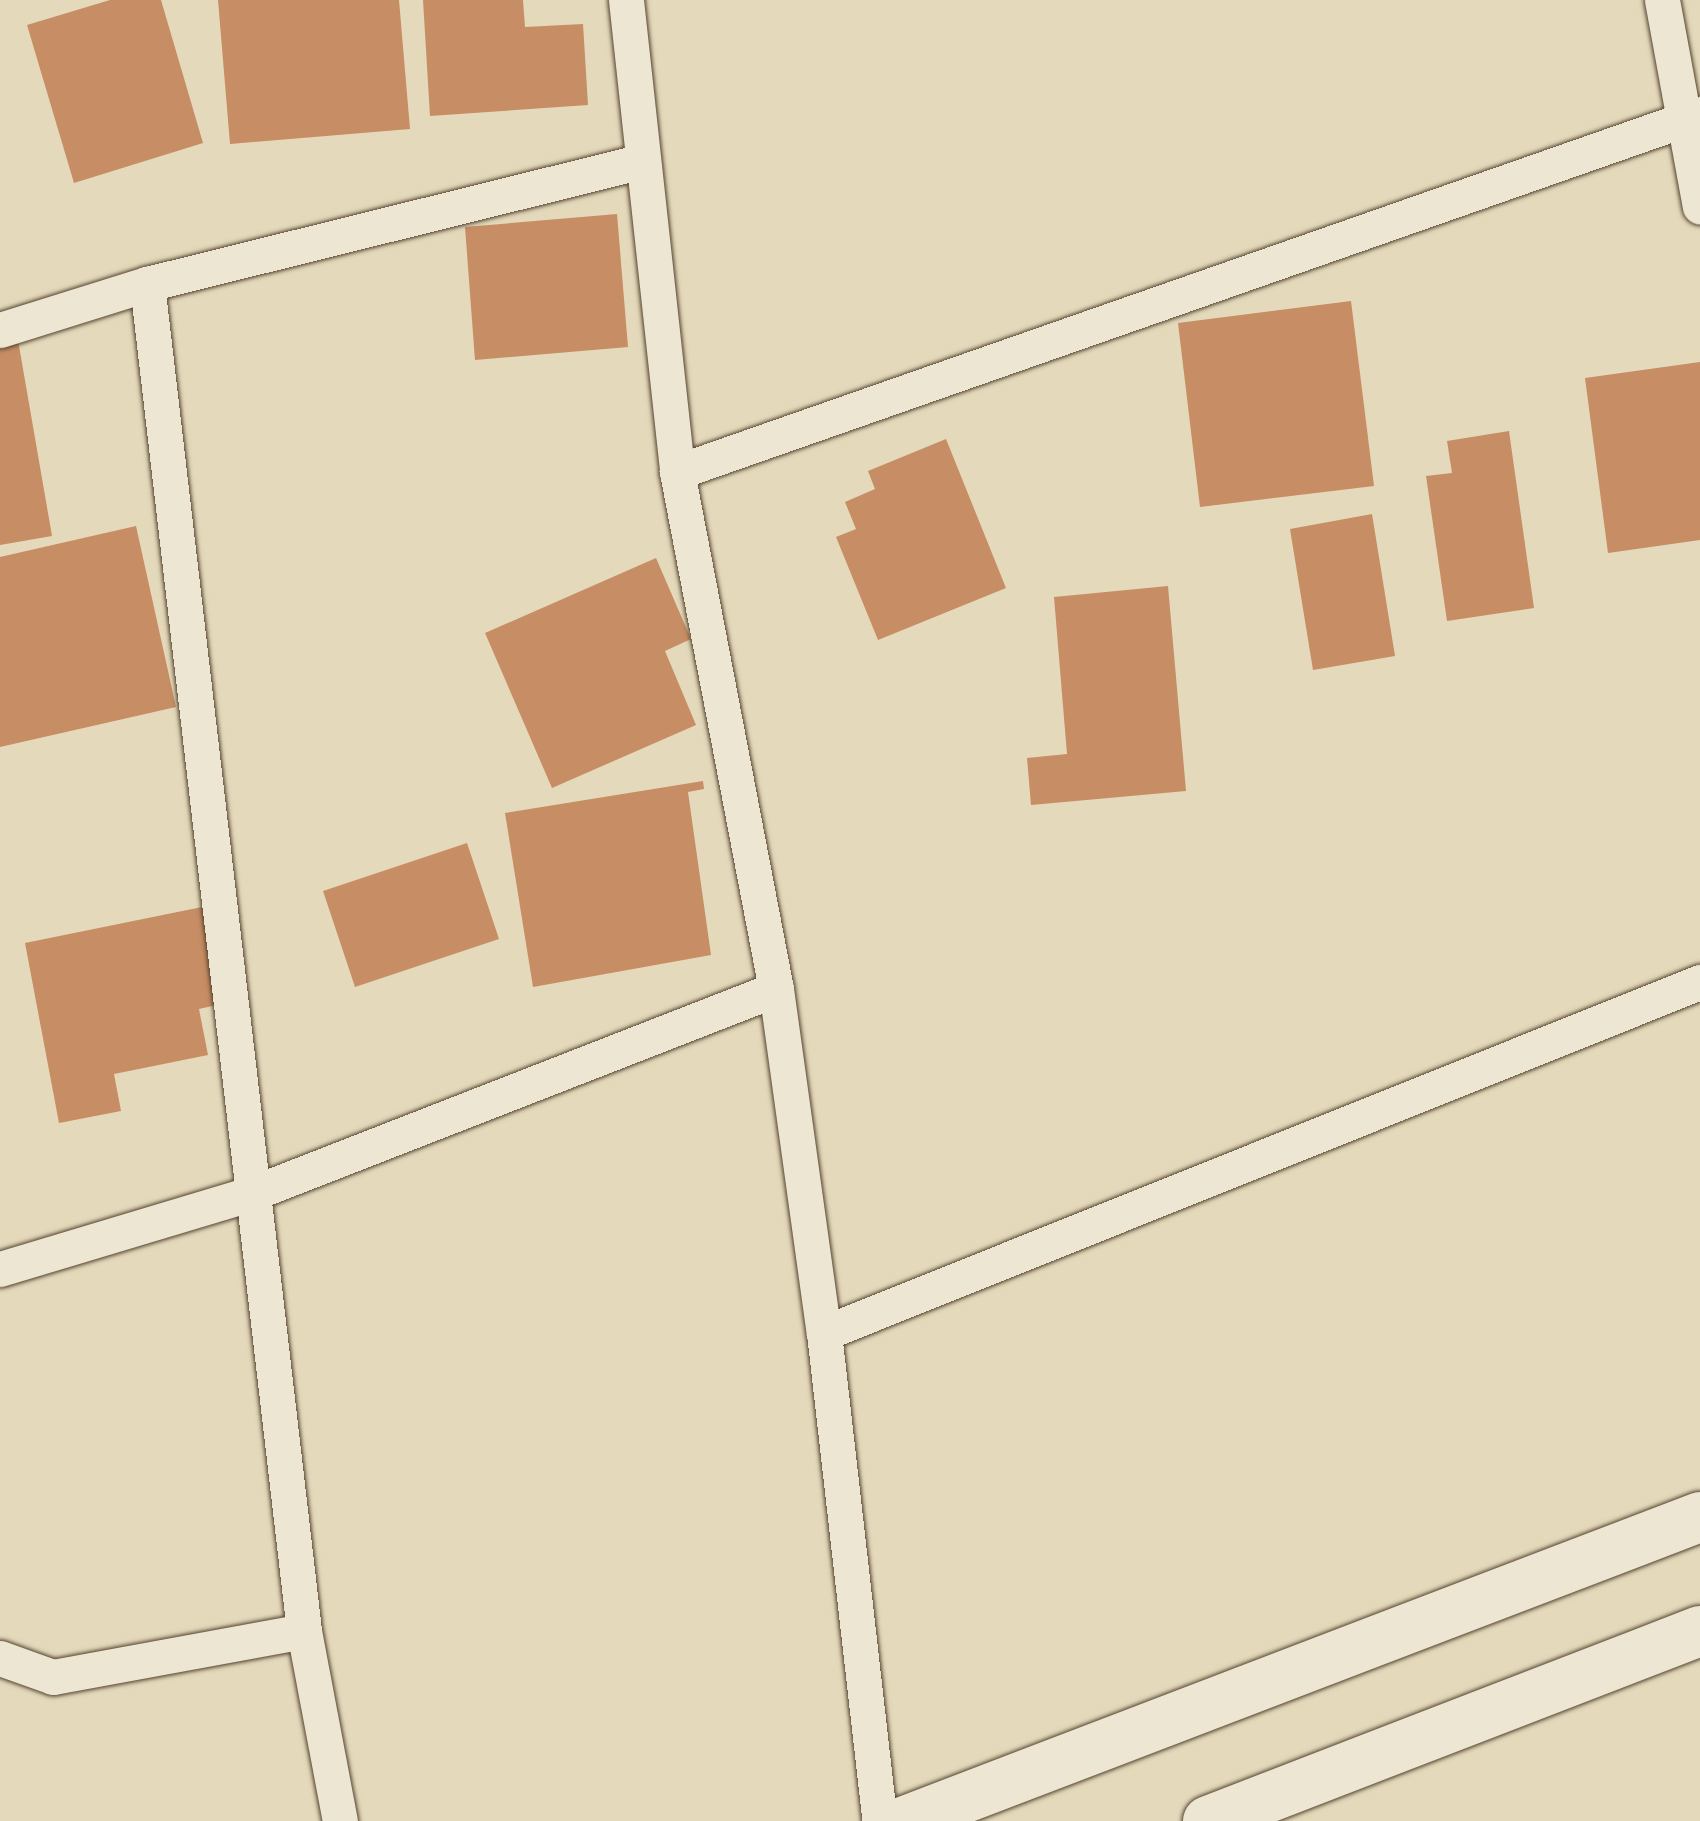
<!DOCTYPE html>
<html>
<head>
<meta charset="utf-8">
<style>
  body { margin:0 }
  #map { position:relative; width:1700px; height:1821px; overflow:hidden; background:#e4d9bb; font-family:"IM FELL Double Pica",serif }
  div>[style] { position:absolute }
  .building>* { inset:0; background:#c78d64 }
  .roads { filter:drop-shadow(0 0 2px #55432f) drop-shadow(0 0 2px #55432f) }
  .minor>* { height:35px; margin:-17.5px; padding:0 17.5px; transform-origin:17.5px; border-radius:17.5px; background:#ede6d3 }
  .secondary>* { height:50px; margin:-25px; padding:0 25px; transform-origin:25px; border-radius:25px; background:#ede6d3 }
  span { translate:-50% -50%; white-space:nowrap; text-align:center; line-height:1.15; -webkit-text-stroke:10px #ede6d3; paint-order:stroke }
</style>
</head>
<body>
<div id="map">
  <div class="building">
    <i style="clip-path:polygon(110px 0,161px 0,203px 143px,74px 183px,27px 25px)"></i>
    <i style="clip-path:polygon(218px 0,399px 0,410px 129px,230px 144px)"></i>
    <i style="clip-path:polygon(423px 0,523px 0,525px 27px,583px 24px,588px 105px,430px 116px)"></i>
    <i style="clip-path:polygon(617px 214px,628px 347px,475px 360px,465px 227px)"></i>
    <i style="clip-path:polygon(1351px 301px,1374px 486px,1200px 507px,1178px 323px)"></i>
    <i style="clip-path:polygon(18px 340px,52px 536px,0 545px,0 344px)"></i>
    <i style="clip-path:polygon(1700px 362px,1700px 540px,1608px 553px,1585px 378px)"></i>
    <i style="clip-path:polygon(1509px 431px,1534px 608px,1447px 621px,1426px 476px,1452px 473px,1447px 441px)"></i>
    <i style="clip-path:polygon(946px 439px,1006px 588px,878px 640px,836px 537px,856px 529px,845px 502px,875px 489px,868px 471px)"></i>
    <i style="clip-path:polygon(1372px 514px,1395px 656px,1313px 670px,1290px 529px)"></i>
    <i style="clip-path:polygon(136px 526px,176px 707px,0 747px,0 557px)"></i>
    <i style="clip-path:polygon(656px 558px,691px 639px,665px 651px,696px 725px,552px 788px,485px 633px)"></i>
    <i style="clip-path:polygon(1168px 586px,1186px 791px,1031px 805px,1027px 758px,1067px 754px,1054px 597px)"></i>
    <i style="clip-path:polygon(703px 781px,704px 789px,688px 792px,711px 955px,533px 987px,505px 813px)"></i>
    <i style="clip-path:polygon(467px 843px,499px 939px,355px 987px,323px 891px)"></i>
    <i style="clip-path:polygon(202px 907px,221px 1004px,199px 1009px,208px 1055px,114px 1074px,121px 1111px,59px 1123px,25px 943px)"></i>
  </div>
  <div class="roads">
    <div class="minor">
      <i style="left:626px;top:0;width:475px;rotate:83.8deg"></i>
      <i style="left:677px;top:472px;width:526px;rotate:79.16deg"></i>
      <i style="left:776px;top:989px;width:347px;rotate:82.1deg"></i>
      <i style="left:824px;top:1333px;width:491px;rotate:83.5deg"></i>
      <i style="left:1662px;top:0;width:210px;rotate:79.6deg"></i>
      <i style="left:147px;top:284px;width:1356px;rotate:83.35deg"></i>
      <i style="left:304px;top:1631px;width:193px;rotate:79.3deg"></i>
      <i style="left:0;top:330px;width:154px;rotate:-17.4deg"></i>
      <i style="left:147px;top:284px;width:511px;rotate:-13.93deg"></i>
      <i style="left:677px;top:472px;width:1084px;rotate:-19.29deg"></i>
      <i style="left:0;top:1269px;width:264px;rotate:-16.7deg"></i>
      <i style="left:253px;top:1193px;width:561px;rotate:-21.31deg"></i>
      <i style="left:824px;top:1333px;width:944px;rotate:-21.84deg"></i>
      <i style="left:0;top:1658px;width:56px;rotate:19.7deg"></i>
      <i style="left:53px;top:1677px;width:255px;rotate:-10.4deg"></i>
    </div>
    <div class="secondary">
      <i style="left:905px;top:1821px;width:851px;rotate:-20.93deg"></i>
      <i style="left:1208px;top:1821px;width:527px;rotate:-21.12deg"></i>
    </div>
  </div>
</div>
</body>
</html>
